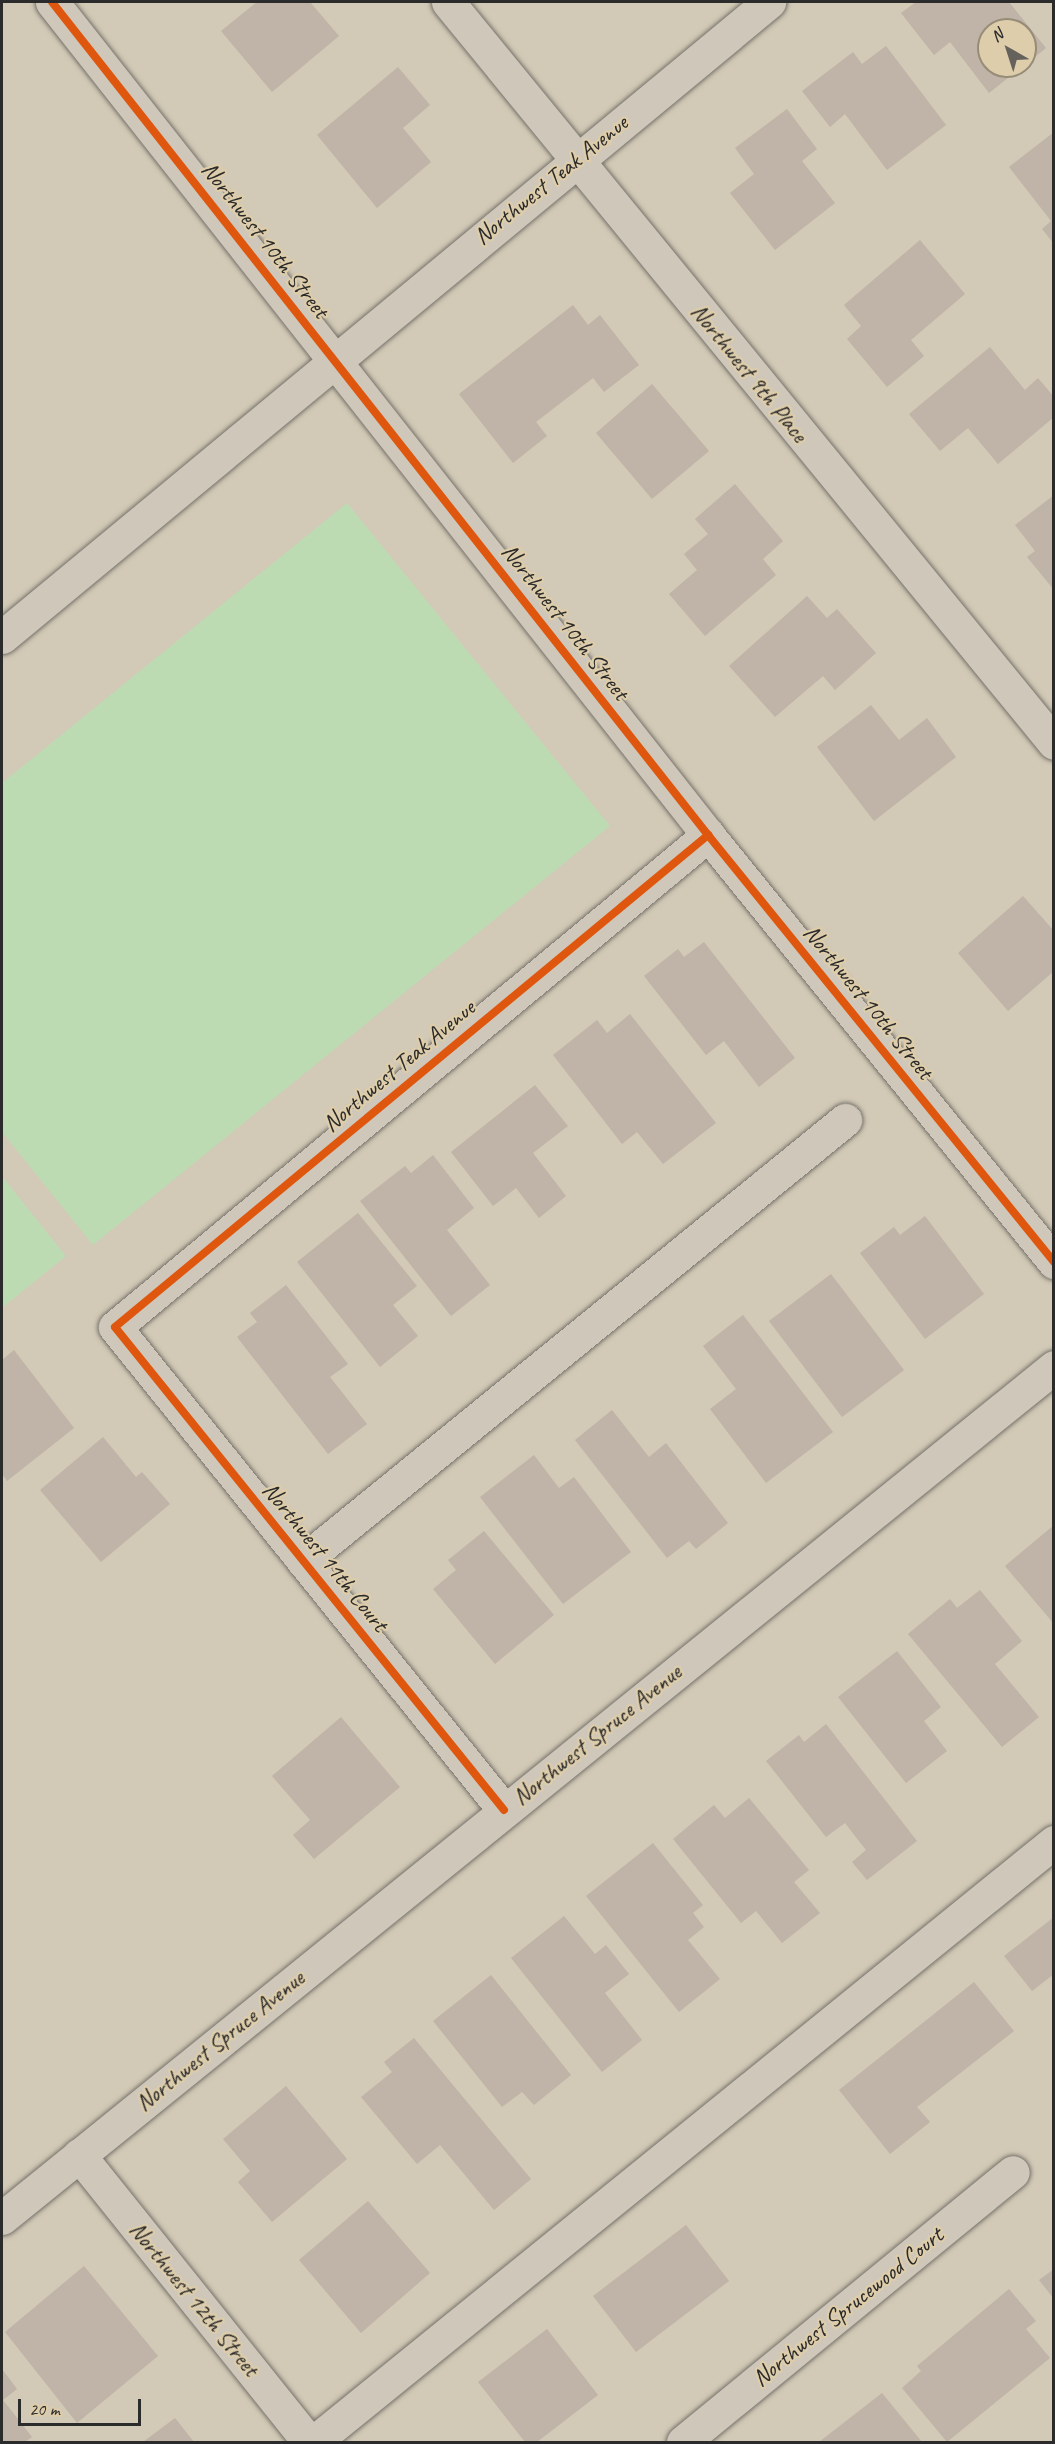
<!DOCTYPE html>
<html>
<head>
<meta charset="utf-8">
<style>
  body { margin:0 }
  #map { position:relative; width:1055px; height:2444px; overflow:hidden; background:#d2c9b6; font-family:Caveat,sans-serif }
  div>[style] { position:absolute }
  .green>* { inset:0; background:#bddbb3 }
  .building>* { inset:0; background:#c0b3a7 }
  .roads { filter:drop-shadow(0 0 2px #76726a) drop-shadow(0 0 2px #76726a) }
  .minor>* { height:33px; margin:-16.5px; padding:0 16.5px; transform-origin:16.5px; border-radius:16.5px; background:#cec7ba }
  .cycleway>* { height:8px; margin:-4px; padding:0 4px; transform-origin:4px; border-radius:4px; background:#df570e }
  span { translate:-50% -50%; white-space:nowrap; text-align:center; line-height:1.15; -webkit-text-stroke:4.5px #decdaa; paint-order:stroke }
  .street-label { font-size:24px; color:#2b2b2b }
  .frame { position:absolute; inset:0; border:3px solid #2b2b2b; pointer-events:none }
  .north { position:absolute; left:977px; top:18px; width:60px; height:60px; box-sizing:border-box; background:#decdaa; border:2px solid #968c77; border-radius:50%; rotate:321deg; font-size:16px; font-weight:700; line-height:24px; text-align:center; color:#2b2b2b }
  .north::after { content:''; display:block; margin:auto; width:21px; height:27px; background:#65625c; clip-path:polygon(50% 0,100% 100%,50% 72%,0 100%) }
  .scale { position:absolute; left:18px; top:2399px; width:123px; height:27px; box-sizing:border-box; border:3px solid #2b2b2b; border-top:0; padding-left:8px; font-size:18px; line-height:21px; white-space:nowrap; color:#2b2b2b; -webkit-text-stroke:4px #decdaa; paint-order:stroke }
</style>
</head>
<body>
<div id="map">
  <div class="green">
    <i style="clip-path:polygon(347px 503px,610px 826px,93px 1245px,2px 1132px,2px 783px)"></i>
    <i style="clip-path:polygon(2px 1176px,66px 1256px,2px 1308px)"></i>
  </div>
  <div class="building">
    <i style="clip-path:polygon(257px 2px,310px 2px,339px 36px,272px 92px,221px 31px)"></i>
    <i style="clip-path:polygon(916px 2px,1009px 2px,1046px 48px,1025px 65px,1025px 30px,989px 30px,989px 66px,1023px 66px,989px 93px,950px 42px,934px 55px,901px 13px)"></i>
    <i style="clip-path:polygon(886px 46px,946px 125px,887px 170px,845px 114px,830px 127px,802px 91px,853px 52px,862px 64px)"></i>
    <i style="clip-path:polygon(398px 67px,430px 105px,403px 128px,431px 162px,377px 208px,317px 135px)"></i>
    <i style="clip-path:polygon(787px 109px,817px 149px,802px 161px,835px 203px,775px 250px,730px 193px,754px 174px,735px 148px)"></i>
    <i style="clip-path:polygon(1054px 132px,1054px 244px,1042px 229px,1051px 221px,1009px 167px)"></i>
    <i style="clip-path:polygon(920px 240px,965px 294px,911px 340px,924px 356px,887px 387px,847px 339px,861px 326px,844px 305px)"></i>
    <i style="clip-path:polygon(573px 305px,588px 325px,600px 315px,639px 365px,604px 392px,593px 378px,536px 422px,547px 436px,513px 463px,459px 394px)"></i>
    <i style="clip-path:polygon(990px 347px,1025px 390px,1038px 378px,1054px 397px,1054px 417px,998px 464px,968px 428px,940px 451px,909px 414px)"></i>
    <i style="clip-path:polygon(652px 384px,709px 451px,652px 499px,596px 433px)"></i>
    <i style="clip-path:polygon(735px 484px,783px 541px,763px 559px,776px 575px,705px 636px,669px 594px,697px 570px,684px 554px,708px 534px,695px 519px)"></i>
    <i style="clip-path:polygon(1054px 495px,1054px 590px,1027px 557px,1035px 551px,1015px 525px)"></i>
    <i style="clip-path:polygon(807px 596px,827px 618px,837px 609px,876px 653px,835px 690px,823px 676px,775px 717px,729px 666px)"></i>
    <i style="clip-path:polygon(871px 705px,899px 740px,927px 718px,956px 757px,874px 821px,817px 747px)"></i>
    <i style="clip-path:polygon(1023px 896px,1054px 931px,1054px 971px,1008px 1011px,958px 953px)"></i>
    <i style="clip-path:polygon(704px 942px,795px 1058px,759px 1087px,724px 1041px,706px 1055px,644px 976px,678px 949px,684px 957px)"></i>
    <i style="clip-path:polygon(630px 1014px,716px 1123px,663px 1164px,637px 1132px,622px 1144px,553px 1055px,597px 1020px,607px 1033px)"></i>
    <i style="clip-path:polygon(535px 1085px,568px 1126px,533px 1153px,566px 1196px,539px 1218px,516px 1188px,493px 1206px,451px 1152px)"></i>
    <i style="clip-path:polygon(433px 1155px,474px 1208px,447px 1230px,490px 1285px,451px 1316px,360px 1201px,405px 1166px,411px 1173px)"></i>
    <i style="clip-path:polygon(358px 1213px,417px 1286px,393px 1305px,418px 1336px,380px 1367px,297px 1262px)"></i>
    <i style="clip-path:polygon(925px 1216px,984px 1294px,925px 1339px,860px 1253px,894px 1227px,900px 1235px)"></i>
    <i style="clip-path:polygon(831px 1274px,904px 1370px,842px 1417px,769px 1321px)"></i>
    <i style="clip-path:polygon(286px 1285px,348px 1364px,330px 1377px,367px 1424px,328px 1454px,237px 1337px,257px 1322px,250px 1313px)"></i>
    <i style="clip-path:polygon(743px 1315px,833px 1432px,766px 1483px,710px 1409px,736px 1389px,703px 1346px)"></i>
    <i style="clip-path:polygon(14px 1350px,74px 1428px,7px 1481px,2px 1474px,2px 1360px)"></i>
    <i style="clip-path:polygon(612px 1410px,649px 1457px,666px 1443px,728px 1523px,696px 1549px,689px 1541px,667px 1558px,575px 1440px)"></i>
    <i style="clip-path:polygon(103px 1437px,136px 1477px,142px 1472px,170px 1504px,101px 1562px,40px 1490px)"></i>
    <i style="clip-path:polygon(534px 1455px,559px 1488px,574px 1477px,631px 1552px,563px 1604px,480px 1497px)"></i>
    <i style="clip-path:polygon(1054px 1525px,1054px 1624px,1005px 1566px)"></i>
    <i style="clip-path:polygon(484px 1531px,554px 1615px,495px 1664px,433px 1589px,456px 1570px,448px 1560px)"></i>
    <i style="clip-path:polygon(980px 1590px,1022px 1641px,995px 1664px,1039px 1717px,1002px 1747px,908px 1634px,950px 1599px,957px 1608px)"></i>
    <i style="clip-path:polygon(897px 1651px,941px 1707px,924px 1721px,947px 1751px,906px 1783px,838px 1697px)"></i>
    <i style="clip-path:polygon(341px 1717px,400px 1787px,314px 1859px,293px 1835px,310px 1820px,272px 1776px)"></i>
    <i style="clip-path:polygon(826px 1724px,917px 1841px,867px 1880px,852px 1862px,866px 1850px,845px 1823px,826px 1837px,766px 1761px,799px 1735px,804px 1742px)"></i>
    <i style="clip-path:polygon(749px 1798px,809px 1870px,794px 1882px,820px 1913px,782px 1943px,756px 1911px,741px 1923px,673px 1839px,714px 1805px,725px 1818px)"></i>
    <i style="clip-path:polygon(653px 1843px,703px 1905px,693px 1913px,704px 1927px,688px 1940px,720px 1979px,679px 2012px,586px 1896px)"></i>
    <i style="clip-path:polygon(564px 1916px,595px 1954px,606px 1945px,629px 1974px,605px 1993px,642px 2040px,602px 2072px,511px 1958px)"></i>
    <i style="clip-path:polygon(1054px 1917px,1054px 1974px,1032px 1991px,1004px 1956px)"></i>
    <i style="clip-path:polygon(491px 1975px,571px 2075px,534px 2105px,522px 2092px,502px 2107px,433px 2021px)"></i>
    <i style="clip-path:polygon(974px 1982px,1014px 2031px,917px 2107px,930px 2122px,890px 2154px,839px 2090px)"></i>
    <i style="clip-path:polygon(414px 2038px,531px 2179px,494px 2210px,440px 2145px,417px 2164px,361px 2097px,392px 2072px,384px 2062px)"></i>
    <i style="clip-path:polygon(286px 2086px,347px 2159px,272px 2222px,238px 2182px,250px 2171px,223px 2139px)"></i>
    <i style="clip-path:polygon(368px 2201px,430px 2273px,361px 2333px,299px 2260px)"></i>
    <i style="clip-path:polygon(686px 2225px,729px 2281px,636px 2352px,593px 2296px)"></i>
    <i style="clip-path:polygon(84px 2266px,158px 2356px,77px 2423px,5px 2332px)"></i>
    <i style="clip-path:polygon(1054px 2269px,1054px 2299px,1039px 2280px)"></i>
    <i style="clip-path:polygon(1009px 2289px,1036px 2321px,1026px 2329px,1050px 2358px,947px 2442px,902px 2388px,921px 2371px,917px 2366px)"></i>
    <i style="clip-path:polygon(547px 2329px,598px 2395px,537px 2442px,525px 2442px,478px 2382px)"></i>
    <i style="clip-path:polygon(2px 2369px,17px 2389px,3px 2400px,32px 2437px,25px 2442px,2px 2442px)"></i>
    <i style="clip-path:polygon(882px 2393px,922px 2442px,819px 2442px)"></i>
    <i style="clip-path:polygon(175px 2418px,194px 2442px,143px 2442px)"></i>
  </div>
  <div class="roads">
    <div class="minor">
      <i style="left:52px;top:2px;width:1060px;rotate:51.78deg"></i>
      <i style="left:708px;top:835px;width:550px;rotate:50.98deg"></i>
      <i style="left:448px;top:2px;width:957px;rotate:50.72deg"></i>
      <i style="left:2px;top:637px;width:996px;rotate:-39.62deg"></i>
      <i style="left:303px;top:1561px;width:699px;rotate:-39.13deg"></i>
      <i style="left:504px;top:1810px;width:620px;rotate:-128.85deg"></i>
      <i style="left:115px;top:1327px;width:771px;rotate:-39.68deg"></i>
      <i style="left:79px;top:2155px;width:368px;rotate:51.3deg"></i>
      <i style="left:2px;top:2218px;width:1353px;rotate:-38.97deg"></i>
      <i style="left:314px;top:2442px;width:953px;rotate:-39.04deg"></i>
      <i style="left:683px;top:2442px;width:426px;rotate:-39.3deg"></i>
    </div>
  </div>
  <div class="cycleway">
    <i style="left:52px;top:2px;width:1060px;rotate:51.78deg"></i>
    <i style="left:708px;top:835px;width:550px;rotate:50.98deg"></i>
    <i style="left:504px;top:1810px;width:620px;rotate:-128.85deg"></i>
    <i style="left:115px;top:1327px;width:771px;rotate:-39.68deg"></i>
  </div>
  <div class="street-label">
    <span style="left:551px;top:180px;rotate:-39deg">Northwest Teak Avenue</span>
    <span style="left:265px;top:240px;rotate:52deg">Northwest 10th Street</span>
    <span style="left:749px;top:373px;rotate:51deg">Northwest 9th Place</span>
    <span style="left:565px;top:622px;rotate:52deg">Northwest 10th Street</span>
    <span style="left:868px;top:1002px;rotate:51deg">Northwest 10th Street</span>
    <span style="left:399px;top:1066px;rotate:-40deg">Northwest Teak Avenue</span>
    <span style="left:325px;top:1557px;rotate:51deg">Northwest 11th Court</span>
    <span style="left:597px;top:1735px;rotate:-39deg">Northwest Spruce Avenue</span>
    <span style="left:220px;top:2041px;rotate:-39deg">Northwest Spruce Avenue</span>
    <span style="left:194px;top:2299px;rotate:51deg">Northwest 12th Street</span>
    <span style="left:848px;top:2307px;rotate:-39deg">Northwest Sprucewood Court</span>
  </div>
  <div class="frame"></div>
  <div class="north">N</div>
  <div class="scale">20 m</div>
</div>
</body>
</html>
